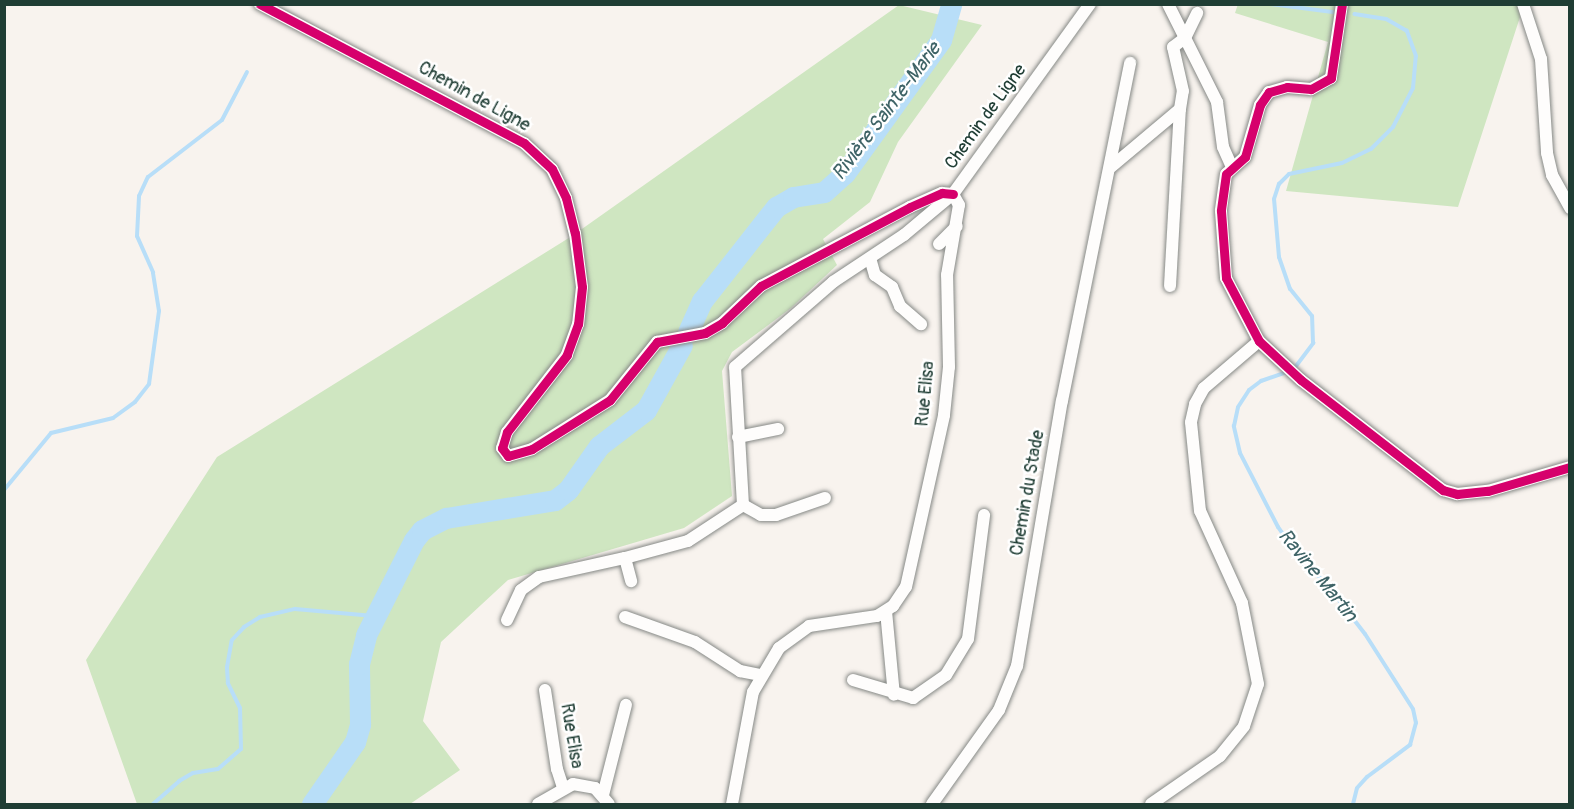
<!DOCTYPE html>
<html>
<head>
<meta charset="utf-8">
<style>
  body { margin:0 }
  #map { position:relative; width:1574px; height:809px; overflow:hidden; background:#f8f3ee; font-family:Pangolin,sans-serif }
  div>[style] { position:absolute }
  .green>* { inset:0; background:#cfe6c1 }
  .stream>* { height:4px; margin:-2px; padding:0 2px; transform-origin:2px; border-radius:2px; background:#b8def8 }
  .river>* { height:21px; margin:-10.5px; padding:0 10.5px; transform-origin:10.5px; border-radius:10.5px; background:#b8def8 }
  .roads { filter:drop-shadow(0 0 2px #868986) drop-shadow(0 0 2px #868986) }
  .minor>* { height:12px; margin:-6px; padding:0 6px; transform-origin:6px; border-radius:6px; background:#fefdfc }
  .cycleway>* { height:9px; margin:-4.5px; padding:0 4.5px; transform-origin:4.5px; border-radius:4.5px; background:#d6006c }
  span { translate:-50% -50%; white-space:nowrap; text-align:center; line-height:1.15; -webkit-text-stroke:5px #fff; paint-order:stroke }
  .street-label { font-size:18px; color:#1f3d34 }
  .water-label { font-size:20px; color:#3e6366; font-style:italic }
  .frame { position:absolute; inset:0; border:6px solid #1f3d34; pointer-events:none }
</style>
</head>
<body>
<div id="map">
  <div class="green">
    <i style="clip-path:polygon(1238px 4px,1518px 5px,1522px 11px,1458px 207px,1286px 191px,1328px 42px,1235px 13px)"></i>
    <i style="clip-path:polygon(899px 5px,982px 25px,898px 142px,870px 202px,823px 239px,837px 265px,791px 308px,732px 352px,722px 371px,732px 496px,684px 528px,508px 580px,441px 642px,423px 721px,460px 770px,410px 804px,137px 804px,86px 660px,217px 457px,572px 236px)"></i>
  </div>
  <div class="stream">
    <i style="left:1271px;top:4px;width:62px;rotate:7.5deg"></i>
    <i style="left:4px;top:490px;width:74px;rotate:-50.5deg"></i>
    <i style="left:51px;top:433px;width:64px;rotate:-13.6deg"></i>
    <i style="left:113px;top:418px;width:27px;rotate:-36deg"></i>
    <i style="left:135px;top:402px;width:23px;rotate:-52deg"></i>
    <i style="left:149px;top:384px;width:74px;rotate:-82.2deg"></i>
    <i style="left:159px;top:311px;width:39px;rotate:-99deg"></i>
    <i style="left:153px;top:272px;width:39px;rotate:-114deg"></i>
    <i style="left:137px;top:236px;width:40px;rotate:-87.1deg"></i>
    <i style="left:139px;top:196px;width:21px;rotate:-65deg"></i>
    <i style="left:148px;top:177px;width:93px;rotate:-37.6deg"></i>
    <i style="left:222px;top:120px;width:54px;rotate:-62.5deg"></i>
    <i style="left:153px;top:804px;width:35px;rotate:-41deg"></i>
    <i style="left:179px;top:781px;width:16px;rotate:-30deg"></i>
    <i style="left:193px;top:773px;width:25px;rotate:-9deg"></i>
    <i style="left:218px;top:769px;width:30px;rotate:-41deg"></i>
    <i style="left:241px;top:749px;width:41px;rotate:-91.4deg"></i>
    <i style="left:240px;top:708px;width:28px;rotate:-116deg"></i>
    <i style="left:228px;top:683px;width:16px;rotate:-94deg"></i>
    <i style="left:227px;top:667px;width:27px;rotate:-80deg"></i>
    <i style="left:232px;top:640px;width:18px;rotate:-47deg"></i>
    <i style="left:244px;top:627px;width:19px;rotate:-32deg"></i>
    <i style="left:260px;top:617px;width:36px;rotate:-13deg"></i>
    <i style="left:295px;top:609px;width:79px;rotate:5.1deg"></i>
    <i style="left:1353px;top:804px;width:16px;rotate:-76deg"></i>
    <i style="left:1357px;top:788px;width:15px;rotate:-48deg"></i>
    <i style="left:1367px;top:777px;width:54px;rotate:-36.7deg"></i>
    <i style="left:1410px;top:745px;width:23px;rotate:-75deg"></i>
    <i style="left:1416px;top:723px;width:14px;rotate:-102deg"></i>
    <i style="left:1413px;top:709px;width:89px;rotate:-122.6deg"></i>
    <i style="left:1365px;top:634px;width:67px;rotate:-127.7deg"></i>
    <i style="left:1324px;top:581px;width:26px;rotate:-140deg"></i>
    <i style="left:1304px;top:564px;width:45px;rotate:-125.1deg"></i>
    <i style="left:1278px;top:527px;width:83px;rotate:-117.2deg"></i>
    <i style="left:1240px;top:453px;width:28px;rotate:-103deg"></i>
    <i style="left:1234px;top:426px;width:19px;rotate:-78deg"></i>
    <i style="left:1238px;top:407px;width:20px;rotate:-57deg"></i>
    <i style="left:1249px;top:390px;width:15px;rotate:-37deg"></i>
    <i style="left:1261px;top:381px;width:34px;rotate:-19deg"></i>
    <i style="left:1293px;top:370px;width:34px;rotate:-53deg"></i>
    <i style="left:1313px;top:343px;width:27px;rotate:-92deg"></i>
    <i style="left:1312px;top:316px;width:35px;rotate:-129deg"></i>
    <i style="left:1290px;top:289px;width:34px;rotate:-109deg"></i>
    <i style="left:1279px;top:257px;width:58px;rotate:-94.9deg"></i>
    <i style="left:1274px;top:199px;width:16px;rotate:-72deg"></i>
    <i style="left:1279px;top:184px;width:14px;rotate:-45deg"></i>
    <i style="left:1289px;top:174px;width:54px;rotate:-11.7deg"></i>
    <i style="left:1342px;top:163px;width:32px;rotate:-26deg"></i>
    <i style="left:1371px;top:149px;width:31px;rotate:-45deg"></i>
    <i style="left:1393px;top:127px;width:44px;rotate:-62.9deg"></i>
    <i style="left:1413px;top:88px;width:32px;rotate:-85deg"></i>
    <i style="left:1416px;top:56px;width:27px;rotate:-110deg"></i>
    <i style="left:1407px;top:31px;width:24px;rotate:-150deg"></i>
    <i style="left:1386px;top:19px;width:32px;rotate:-171deg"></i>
  </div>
  <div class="river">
    <i style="left:688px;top:332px;width:34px;rotate:-66deg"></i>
    <i style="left:702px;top:301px;width:120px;rotate:-51.8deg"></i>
    <i style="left:776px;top:207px;width:20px;rotate:-30deg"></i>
    <i style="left:793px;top:197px;width:31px;rotate:-9deg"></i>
    <i style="left:824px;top:192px;width:28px;rotate:-42deg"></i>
    <i style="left:845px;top:173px;width:164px;rotate:-54.2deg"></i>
    <i style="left:941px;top:40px;width:37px;rotate:-74deg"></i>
    <i style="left:312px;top:804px;width:75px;rotate:-55.3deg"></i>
    <i style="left:355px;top:742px;width:19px;rotate:-74deg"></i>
    <i style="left:360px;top:724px;width:60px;rotate:-91deg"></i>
    <i style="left:359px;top:664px;width:30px;rotate:-76deg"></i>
    <i style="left:366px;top:635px;width:106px;rotate:-63.2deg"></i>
    <i style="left:414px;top:540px;width:13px;rotate:-51deg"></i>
    <i style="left:422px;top:530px;width:27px;rotate:-27deg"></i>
    <i style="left:446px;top:518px;width:110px;rotate:-9.4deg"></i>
    <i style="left:555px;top:500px;width:16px;rotate:-38deg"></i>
    <i style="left:568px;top:490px;width:54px;rotate:-54.8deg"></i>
    <i style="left:599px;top:446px;width:59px;rotate:-37.5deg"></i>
    <i style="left:646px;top:410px;width:74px;rotate:-61deg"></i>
  </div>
  <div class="roads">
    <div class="minor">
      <i style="left:260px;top:4px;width:298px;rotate:27.8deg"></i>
      <i style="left:524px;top:143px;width:38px;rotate:43deg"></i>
      <i style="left:552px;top:169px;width:32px;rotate:64deg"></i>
      <i style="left:566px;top:198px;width:36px;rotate:76deg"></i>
      <i style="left:575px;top:233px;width:54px;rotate:82.6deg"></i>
      <i style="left:582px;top:287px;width:37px;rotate:96deg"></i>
      <i style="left:578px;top:324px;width:33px;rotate:110deg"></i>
      <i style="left:567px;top:355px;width:98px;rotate:127.9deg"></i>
      <i style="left:507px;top:432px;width:17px;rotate:107deg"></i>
      <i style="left:502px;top:448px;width:10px;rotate:53deg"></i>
      <i style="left:508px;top:456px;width:25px;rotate:-16deg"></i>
      <i style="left:532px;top:449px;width:92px;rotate:-32.1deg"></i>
      <i style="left:610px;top:400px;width:75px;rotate:-51deg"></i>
      <i style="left:657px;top:342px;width:49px;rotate:-10.6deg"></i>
      <i style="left:705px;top:333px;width:20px;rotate:-30deg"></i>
      <i style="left:722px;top:323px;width:54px;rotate:-43.5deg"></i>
      <i style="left:761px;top:286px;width:169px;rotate:-27.9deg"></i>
      <i style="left:910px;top:207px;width:35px;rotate:-24deg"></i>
      <i style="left:942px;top:193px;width:11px;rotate:5deg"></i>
      <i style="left:1168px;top:4px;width:110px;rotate:63.4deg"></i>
      <i style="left:1217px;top:102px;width:45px;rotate:82.4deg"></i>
      <i style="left:1223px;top:147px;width:22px;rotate:66deg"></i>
      <i style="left:1342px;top:4px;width:75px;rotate:98.5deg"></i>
      <i style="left:1331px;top:78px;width:23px;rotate:151deg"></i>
      <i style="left:1311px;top:89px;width:24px;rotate:-175deg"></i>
      <i style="left:1287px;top:87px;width:19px;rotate:164deg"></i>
      <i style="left:1269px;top:92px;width:16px;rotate:125deg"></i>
      <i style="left:1260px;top:105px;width:54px;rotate:106.1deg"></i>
      <i style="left:1245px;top:157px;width:25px;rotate:138deg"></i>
      <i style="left:1226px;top:174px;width:37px;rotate:98deg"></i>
      <i style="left:1221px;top:211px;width:67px;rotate:85.7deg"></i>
      <i style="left:1226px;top:278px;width:71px;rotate:62.4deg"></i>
      <i style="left:1259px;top:341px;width:57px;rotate:42.9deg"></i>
      <i style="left:1301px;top:380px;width:180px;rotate:37.8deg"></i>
      <i style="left:1443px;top:490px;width:15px;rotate:16deg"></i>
      <i style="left:1457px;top:494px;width:31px;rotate:-6deg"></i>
      <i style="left:1488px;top:491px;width:85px;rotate:-16.3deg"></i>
      <i style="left:1523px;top:4px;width:58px;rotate:71.9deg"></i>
      <i style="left:1541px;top:59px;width:94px;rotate:86.3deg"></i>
      <i style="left:1547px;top:153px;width:23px;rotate:77deg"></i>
      <i style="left:1552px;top:175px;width:38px;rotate:61deg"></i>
      <i style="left:1185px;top:38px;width:28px;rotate:-64deg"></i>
      <i style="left:1111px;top:167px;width:90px;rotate:-40deg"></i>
      <i style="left:1180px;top:109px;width:18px;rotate:-81deg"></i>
      <i style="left:1183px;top:91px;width:45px;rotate:-102.8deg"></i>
      <i style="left:1173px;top:47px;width:15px;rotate:-37deg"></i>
      <i style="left:939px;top:244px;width:25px;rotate:-45deg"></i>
      <i style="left:870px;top:258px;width:18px;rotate:74deg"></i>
      <i style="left:875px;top:275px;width:21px;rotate:35deg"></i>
      <i style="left:892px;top:287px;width:21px;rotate:67deg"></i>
      <i style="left:900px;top:306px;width:28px;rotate:41deg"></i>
      <i style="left:1170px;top:286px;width:177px;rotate:-86.8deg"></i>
      <i style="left:738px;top:437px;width:41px;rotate:-11.3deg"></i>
      <i style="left:825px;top:498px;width:52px;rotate:160.9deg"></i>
      <i style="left:776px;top:515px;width:15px;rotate:180deg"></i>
      <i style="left:761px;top:515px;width:21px;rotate:-151deg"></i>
      <i style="left:743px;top:505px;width:138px;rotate:-93.3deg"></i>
      <i style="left:735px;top:367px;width:130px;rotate:-40.9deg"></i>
      <i style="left:833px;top:282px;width:85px;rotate:-33.5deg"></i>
      <i style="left:904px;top:235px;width:64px;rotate:-39.9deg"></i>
      <i style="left:953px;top:194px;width:234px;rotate:-54.2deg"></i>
      <i style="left:625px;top:558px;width:65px;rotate:-15.1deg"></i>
      <i style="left:688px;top:541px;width:66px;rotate:-33.2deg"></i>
      <i style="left:886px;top:611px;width:84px;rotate:84.6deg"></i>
      <i style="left:625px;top:617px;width:74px;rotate:19.7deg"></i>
      <i style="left:695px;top:642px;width:54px;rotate:32.8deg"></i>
      <i style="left:740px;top:671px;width:20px;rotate:11deg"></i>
      <i style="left:507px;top:620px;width:33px;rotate:-65deg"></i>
      <i style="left:521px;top:590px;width:22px;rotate:-36deg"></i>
      <i style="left:539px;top:577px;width:88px;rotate:-12.5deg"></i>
      <i style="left:625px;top:558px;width:24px;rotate:75deg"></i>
      <i style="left:853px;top:680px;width:63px;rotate:16.7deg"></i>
      <i style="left:913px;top:698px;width:40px;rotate:-34.9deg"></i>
      <i style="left:946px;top:675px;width:42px;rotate:-58.6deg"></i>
      <i style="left:968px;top:639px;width:125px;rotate:-82.6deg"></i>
      <i style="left:545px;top:690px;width:80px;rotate:81.4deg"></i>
      <i style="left:557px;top:769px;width:19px;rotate:72deg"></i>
      <i style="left:603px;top:795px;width:93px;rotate:-75.7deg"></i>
      <i style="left:538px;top:804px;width:40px;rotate:-29.7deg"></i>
      <i style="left:573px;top:784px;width:22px;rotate:10deg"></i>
      <i style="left:595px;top:788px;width:21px;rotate:49deg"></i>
      <i style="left:732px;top:804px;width:114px;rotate:-79.4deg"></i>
      <i style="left:753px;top:692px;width:51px;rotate:-59.4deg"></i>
      <i style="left:779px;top:648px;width:37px;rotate:-36deg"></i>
      <i style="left:809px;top:626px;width:69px;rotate:-8.4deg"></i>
      <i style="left:877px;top:616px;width:19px;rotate:-32deg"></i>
      <i style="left:893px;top:606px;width:23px;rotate:-56deg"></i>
      <i style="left:906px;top:587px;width:176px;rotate:-77.5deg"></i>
      <i style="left:944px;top:415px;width:48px;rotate:-84.1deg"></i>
      <i style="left:949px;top:367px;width:92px;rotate:-91.2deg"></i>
      <i style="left:947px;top:275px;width:71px;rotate:-80.3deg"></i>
      <i style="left:959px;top:205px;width:13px;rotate:-119deg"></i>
      <i style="left:932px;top:804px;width:115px;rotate:-54.5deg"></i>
      <i style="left:999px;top:710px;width:48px;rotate:-67.8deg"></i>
      <i style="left:1017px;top:666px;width:269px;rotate:-80.4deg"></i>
      <i style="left:1062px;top:401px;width:345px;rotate:-78.6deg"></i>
      <i style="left:1151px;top:804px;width:84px;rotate:-34.8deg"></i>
      <i style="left:1220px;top:756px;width:38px;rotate:-51deg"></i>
      <i style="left:1244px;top:726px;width:44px;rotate:-71.6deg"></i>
      <i style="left:1258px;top:684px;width:83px;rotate:-101.2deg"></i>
      <i style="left:1242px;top:603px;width:101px;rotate:-114.5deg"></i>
      <i style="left:1200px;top:511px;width:89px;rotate:-95.8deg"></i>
      <i style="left:1191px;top:422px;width:18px;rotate:-77deg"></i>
      <i style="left:1195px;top:404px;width:18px;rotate:-61deg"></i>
      <i style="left:1204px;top:388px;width:72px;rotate:-40.5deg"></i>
    </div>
  </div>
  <div class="cycleway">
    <i style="left:260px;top:4px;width:298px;rotate:27.8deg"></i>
    <i style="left:524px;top:143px;width:38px;rotate:43deg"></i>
    <i style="left:552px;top:169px;width:32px;rotate:64deg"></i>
    <i style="left:566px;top:198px;width:36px;rotate:76deg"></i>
    <i style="left:575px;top:233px;width:54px;rotate:82.6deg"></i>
    <i style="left:582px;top:287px;width:37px;rotate:96deg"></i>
    <i style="left:578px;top:324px;width:33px;rotate:110deg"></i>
    <i style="left:567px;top:355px;width:98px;rotate:127.9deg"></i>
    <i style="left:507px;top:432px;width:17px;rotate:107deg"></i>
    <i style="left:502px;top:448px;width:10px;rotate:53deg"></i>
    <i style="left:508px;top:456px;width:25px;rotate:-16deg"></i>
    <i style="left:532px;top:449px;width:92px;rotate:-32.1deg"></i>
    <i style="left:610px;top:400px;width:75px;rotate:-51deg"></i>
    <i style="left:657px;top:342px;width:49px;rotate:-10.6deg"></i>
    <i style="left:705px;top:333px;width:20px;rotate:-30deg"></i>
    <i style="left:722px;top:323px;width:54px;rotate:-43.5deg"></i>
    <i style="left:761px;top:286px;width:169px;rotate:-27.9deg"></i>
    <i style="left:910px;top:207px;width:35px;rotate:-24deg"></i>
    <i style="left:942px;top:193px;width:11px;rotate:5deg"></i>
    <i style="left:1342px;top:4px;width:75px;rotate:98.5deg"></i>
    <i style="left:1331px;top:78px;width:23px;rotate:151deg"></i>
    <i style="left:1311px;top:89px;width:24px;rotate:-175deg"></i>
    <i style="left:1287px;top:87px;width:19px;rotate:164deg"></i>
    <i style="left:1269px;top:92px;width:16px;rotate:125deg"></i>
    <i style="left:1260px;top:105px;width:54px;rotate:106.1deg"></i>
    <i style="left:1245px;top:157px;width:25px;rotate:138deg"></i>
    <i style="left:1226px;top:174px;width:37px;rotate:98deg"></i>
    <i style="left:1221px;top:211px;width:67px;rotate:85.7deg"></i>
    <i style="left:1226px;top:278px;width:71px;rotate:62.4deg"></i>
    <i style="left:1259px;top:341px;width:57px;rotate:42.9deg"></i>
    <i style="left:1301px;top:380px;width:180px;rotate:37.8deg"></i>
    <i style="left:1443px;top:490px;width:15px;rotate:16deg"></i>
    <i style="left:1457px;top:494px;width:31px;rotate:-6deg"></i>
    <i style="left:1488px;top:491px;width:85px;rotate:-16.3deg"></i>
  </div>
  <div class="street-label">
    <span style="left:474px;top:97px;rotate:29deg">Chemin de Ligne</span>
    <span style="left:986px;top:117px;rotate:-54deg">Chemin de Ligne</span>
    <span style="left:926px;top:394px;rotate:-84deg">Rue Elisa</span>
    <span style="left:1028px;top:493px;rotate:-80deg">Chemin du Stade</span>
    <span style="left:571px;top:736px;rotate:81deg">Rue Elisa</span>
  </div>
  <div class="water-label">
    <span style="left:886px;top:111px;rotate:-53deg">Rivière Sainte-Marie</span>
    <span style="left:1318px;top:575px;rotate:51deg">Ravine Martin</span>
  </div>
  <div class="frame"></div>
</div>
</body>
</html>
